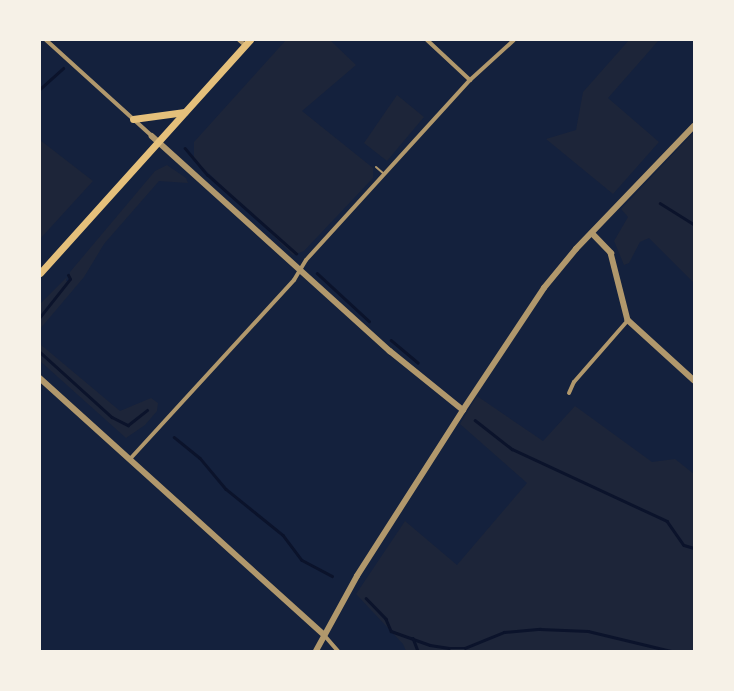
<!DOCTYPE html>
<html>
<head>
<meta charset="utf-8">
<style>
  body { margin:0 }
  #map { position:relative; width:734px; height:691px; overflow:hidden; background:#14213d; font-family:"PT Sans Narrow",sans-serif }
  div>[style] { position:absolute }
  .green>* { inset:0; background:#1d2539 }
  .stream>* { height:2.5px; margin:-1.25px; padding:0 1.25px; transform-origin:1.25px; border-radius:1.25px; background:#0b132b }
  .service>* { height:2px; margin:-1px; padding:0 1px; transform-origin:1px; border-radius:1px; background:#b1986c }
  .minor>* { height:4px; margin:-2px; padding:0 2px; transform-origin:2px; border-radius:2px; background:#b1986c }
  .tertiary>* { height:5.5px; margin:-2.75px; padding:0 2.75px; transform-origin:2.75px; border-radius:2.75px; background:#b1986c }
  .primary>* { height:7px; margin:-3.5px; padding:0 3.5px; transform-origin:3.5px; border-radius:3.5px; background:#e5c07b }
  span { translate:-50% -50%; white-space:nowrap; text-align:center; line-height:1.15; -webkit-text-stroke:4px #f6f1e7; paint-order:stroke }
  .frame { position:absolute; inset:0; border:41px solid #f6f1e7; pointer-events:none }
</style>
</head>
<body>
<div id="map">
  <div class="green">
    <i style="clip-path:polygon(286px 40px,330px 40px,356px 65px,302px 111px,373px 168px,373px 178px,304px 251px,293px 255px,194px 159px,194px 142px)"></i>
    <i style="clip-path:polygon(629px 40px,659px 40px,608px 98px,659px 142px,613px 194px,546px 139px,576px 130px,583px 92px)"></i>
    <i style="clip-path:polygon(397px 95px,424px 117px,387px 161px,364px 143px)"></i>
    <i style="clip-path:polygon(694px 132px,694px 283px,649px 238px,640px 242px,629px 263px,624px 265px,614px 241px,628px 217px,621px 209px)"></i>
    <i style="clip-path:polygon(40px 140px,93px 181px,40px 239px)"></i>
    <i style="clip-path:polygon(167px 165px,186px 178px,188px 183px,159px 181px,104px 244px,84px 277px,40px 329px,40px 304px,67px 277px,66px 281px,70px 281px,70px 272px,155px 171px)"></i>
    <i style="clip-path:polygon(40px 344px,120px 411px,151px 398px,158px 403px,157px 411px,145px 425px,126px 438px,40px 361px)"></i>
    <i style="clip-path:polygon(477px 396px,543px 441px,575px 406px,652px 462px,675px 459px,694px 474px,694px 651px,406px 651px,403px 644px,356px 594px,405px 521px,457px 565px,527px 483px,460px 424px)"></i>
  </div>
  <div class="stream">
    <i style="left:40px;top:89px;width:31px;rotate:-42deg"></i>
    <i style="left:185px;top:148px;width:35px;rotate:50deg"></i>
    <i style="left:208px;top:175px;width:118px;rotate:41.6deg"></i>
    <i style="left:660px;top:203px;width:40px;rotate:32deg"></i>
    <i style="left:317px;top:273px;width:71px;rotate:42.7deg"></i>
    <i style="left:40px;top:317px;width:48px;rotate:-51.7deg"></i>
    <i style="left:70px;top:279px;width:4px;rotate:-117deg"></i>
    <i style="left:391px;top:340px;width:35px;rotate:40deg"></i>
    <i style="left:40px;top:352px;width:97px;rotate:42.1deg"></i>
    <i style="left:112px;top:417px;width:18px;rotate:27deg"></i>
    <i style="left:128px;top:425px;width:24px;rotate:-38deg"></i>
    <i style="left:475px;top:420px;width:47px;rotate:38.1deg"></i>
    <i style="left:512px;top:449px;width:171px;rotate:24.9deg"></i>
    <i style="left:667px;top:521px;width:29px;rotate:55deg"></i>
    <i style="left:684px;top:545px;width:10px;rotate:17deg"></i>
    <i style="left:174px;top:437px;width:33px;rotate:39deg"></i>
    <i style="left:200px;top:458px;width:40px;rotate:50deg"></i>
    <i style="left:226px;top:489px;width:73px;rotate:38.9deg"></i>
    <i style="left:283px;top:535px;width:31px;rotate:53deg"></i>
    <i style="left:302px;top:560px;width:34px;rotate:28deg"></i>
    <i style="left:366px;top:598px;width:29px;rotate:46deg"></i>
    <i style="left:386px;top:619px;width:13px;rotate:67deg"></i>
    <i style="left:391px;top:631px;width:41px;rotate:19.7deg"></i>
    <i style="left:430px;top:645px;width:19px;rotate:9deg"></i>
    <i style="left:449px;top:648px;width:16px"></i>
    <i style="left:465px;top:648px;width:42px;rotate:-22.3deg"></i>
    <i style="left:504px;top:632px;width:36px;rotate:-5deg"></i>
    <i style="left:540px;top:629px;width:48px;rotate:2.4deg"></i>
    <i style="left:588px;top:631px;width:85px;rotate:13.5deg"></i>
    <i style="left:413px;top:638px;width:14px;rotate:69deg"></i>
  </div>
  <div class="service">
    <i style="left:376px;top:167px;width:11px;rotate:41deg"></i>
  </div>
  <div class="minor">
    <i style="left:46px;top:40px;width:143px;rotate:42.2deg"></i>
    <i style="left:239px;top:40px;width:8px;rotate:40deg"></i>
    <i style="left:427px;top:40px;width:59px;rotate:42.9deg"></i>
    <i style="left:569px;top:393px;width:12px;rotate:-66deg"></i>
    <i style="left:574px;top:382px;width:82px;rotate:-48.9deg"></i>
    <i style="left:130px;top:459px;width:243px;rotate:-47.5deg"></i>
    <i style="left:294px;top:280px;width:23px;rotate:-59deg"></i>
    <i style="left:306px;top:260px;width:244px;rotate:-47.7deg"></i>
    <i style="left:470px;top:80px;width:59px;rotate:-42.3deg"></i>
    <i style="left:324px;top:635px;width:21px;rotate:49deg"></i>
  </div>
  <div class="tertiary">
    <i style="left:152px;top:136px;width:321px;rotate:42.1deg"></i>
    <i style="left:390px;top:351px;width:94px;rotate:38.9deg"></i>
    <i style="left:592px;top:233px;width:28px;rotate:46deg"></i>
    <i style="left:611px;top:253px;width:69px;rotate:75.8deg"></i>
    <i style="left:628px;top:320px;width:89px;rotate:42.3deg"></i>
    <i style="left:40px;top:378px;width:383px;rotate:42.1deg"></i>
    <i style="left:316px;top:651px;width:85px;rotate:-61.3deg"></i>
    <i style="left:357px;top:576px;width:197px;rotate:-57.4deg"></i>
    <i style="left:463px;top:410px;width:146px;rotate:-56.4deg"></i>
    <i style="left:544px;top:288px;width:50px;rotate:-50.6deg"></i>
    <i style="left:576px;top:249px;width:170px;rotate:-46.2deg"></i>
  </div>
  <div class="primary">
    <i style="left:133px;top:119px;width:52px;rotate:-7.7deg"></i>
    <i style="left:40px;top:273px;width:314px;rotate:-48deg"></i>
  </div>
  <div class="frame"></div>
</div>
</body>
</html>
